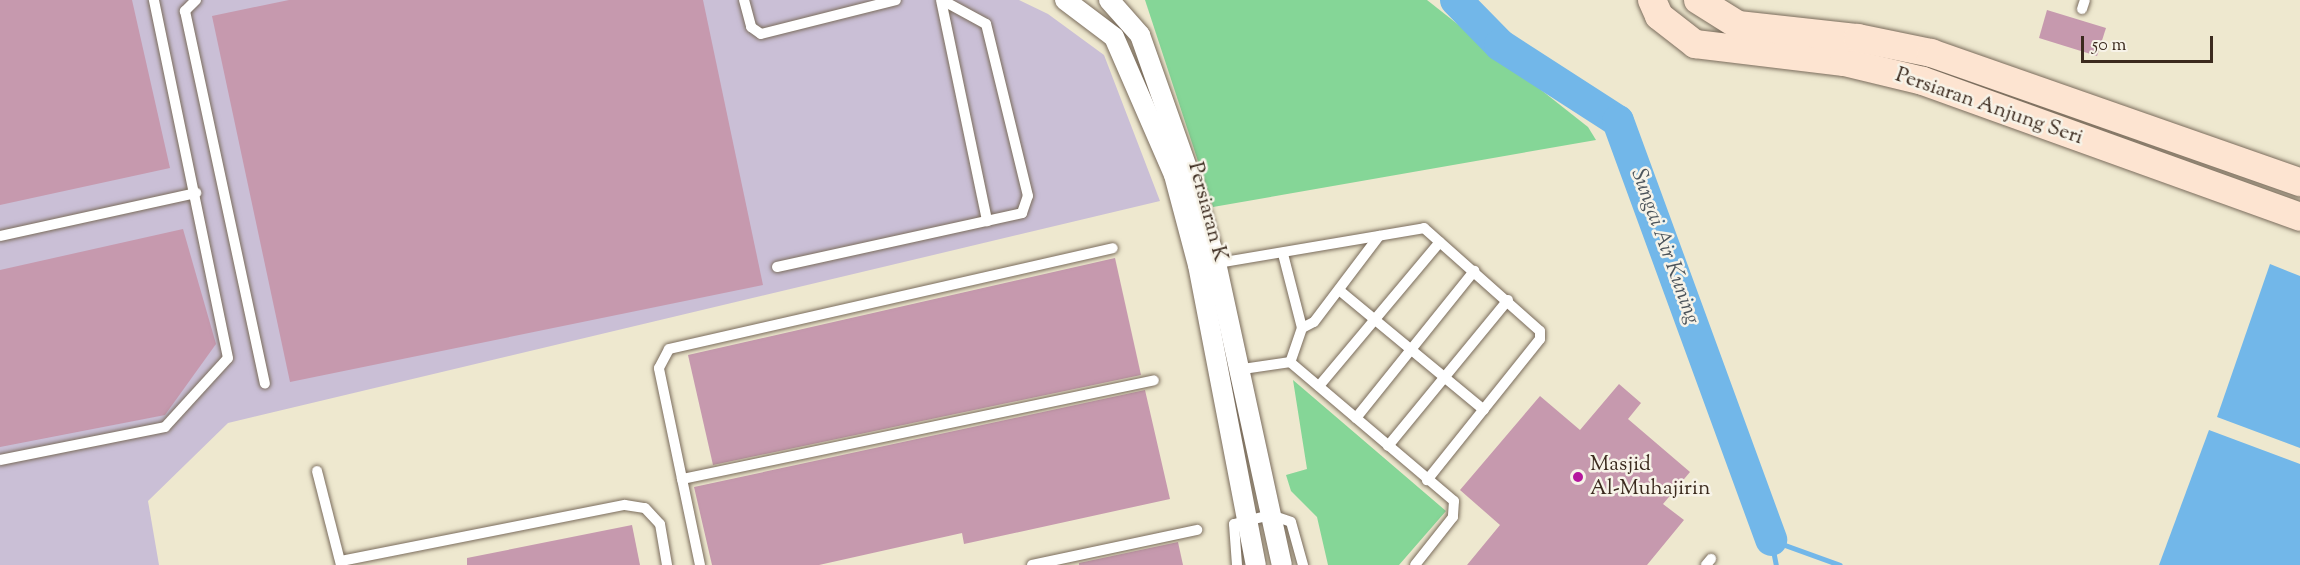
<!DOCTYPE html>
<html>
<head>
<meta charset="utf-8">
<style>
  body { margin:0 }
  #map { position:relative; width:2300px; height:565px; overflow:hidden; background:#eee8cf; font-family:"Sorts Mill Goudy",serif }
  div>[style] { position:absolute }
  .industrial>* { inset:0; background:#cabfd6 }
  .green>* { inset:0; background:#85d697 }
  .water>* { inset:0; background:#72b7e9 }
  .stream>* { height:5px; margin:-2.5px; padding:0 2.5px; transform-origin:2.5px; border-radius:2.5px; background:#72b7e9 }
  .river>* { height:32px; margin:-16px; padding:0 16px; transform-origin:16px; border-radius:16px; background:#72b7e9 }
  .building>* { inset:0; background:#c699ae }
  .roads { filter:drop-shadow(0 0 2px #7a6c5c) drop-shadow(0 0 2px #7a6c5c) }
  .lane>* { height:10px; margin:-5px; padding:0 5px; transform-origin:5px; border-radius:5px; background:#fff }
  .street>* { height:20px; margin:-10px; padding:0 10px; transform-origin:10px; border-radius:10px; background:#fff }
  .secondary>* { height:28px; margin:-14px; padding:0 14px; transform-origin:14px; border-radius:14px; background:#fde4d1 }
  .dots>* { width:16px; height:16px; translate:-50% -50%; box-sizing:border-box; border:3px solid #f7f3e8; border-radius:50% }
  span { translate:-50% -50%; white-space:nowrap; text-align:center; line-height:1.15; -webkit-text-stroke:5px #f7f3e8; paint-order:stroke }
  .street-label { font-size:21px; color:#3b2a1e }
  .poi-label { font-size:21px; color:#3b2a1e }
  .left { translate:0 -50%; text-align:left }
  .water-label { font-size:22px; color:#4c545b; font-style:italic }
  .scale { position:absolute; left:2081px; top:36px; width:132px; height:27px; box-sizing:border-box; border:3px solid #3b2a1e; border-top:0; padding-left:8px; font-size:18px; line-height:21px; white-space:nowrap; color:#3b2a1e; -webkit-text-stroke:4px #f7f3e8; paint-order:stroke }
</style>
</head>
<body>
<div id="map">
  <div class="industrial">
    <i style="clip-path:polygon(0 0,1019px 0,1048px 14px,1104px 55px,1160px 201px,228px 423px,148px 501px,159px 565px,0 565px)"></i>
  </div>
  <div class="green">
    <i style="clip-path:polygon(1145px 0,1427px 0,1588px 127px,1596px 140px,1213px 207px)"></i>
    <i style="clip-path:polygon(1293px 380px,1446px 511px,1399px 565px,1328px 565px,1317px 517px,1291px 491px,1286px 475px,1307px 469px)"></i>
  </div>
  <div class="water">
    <i style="clip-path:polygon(2270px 264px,2300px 276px,2300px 448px,2217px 417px)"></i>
    <i style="clip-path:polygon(2209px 430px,2300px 464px,2300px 565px,2159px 565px)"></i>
  </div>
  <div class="stream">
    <i style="left:1771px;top:540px;width:73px;rotate:19.9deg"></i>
    <i style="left:1771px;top:540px;width:25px;rotate:79deg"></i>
  </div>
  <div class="river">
    <i style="left:1456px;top:0;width:63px;rotate:45.6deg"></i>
    <i style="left:1500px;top:45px;width:140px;rotate:32.8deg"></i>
    <i style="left:1618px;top:121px;width:446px;rotate:69.9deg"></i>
  </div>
  <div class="building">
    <i style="clip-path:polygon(0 0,132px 0,170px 168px,0 205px)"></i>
    <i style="clip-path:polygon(289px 0,703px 0,763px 285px,290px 382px,212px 16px)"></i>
    <i style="clip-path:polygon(2047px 10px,2106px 28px,2097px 56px,2039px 38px)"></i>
    <i style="clip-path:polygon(183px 229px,216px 344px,165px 415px,0 447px,0 270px)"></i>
    <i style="clip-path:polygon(1115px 258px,1141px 375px,713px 465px,688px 355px)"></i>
    <i style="clip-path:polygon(1619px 384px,1641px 403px,1628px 419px,1690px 472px,1663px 504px,1684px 520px,1647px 565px,1467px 565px,1500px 525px,1460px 490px,1540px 396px,1580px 430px)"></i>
    <i style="clip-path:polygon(1145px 390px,1170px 499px,964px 544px,962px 533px,819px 565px,712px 565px,694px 487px)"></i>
    <i style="clip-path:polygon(632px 525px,640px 565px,467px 565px,467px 558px)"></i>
    <i style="clip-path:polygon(1178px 542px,1183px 565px,1079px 565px,1079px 563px)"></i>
  </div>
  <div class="roads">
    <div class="lane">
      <i style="left:196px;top:0;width:16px;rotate:135deg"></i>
      <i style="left:185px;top:11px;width:381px;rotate:77.9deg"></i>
      <i style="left:744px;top:0;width:28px;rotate:75deg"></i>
      <i style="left:751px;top:27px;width:12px;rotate:35deg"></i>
      <i style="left:761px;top:34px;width:139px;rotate:-14.1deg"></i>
      <i style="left:941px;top:0;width:226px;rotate:78.2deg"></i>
      <i style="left:2082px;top:9px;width:9px;rotate:-72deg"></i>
      <i style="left:0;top:236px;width:201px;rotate:-12.4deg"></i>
      <i style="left:1283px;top:254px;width:76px;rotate:75.6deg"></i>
      <i style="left:1302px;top:328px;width:36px;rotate:109deg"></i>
      <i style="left:1212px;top:264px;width:215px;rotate:-9.6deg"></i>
      <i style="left:1424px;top:228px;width:155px;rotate:41.6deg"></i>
      <i style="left:1540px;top:331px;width:8px;rotate:90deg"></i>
      <i style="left:1540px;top:339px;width:181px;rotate:128.7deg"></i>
      <i style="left:777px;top:267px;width:251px;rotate:-12.4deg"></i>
      <i style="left:1022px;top:213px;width:18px;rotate:-71deg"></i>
      <i style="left:1028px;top:196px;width:177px;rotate:-103.7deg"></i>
      <i style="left:986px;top:24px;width:50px;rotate:-151.4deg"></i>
      <i style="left:1339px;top:290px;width:188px;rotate:39.6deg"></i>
      <i style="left:1302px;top:328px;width:13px;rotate:-27deg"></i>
      <i style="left:1314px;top:322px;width:108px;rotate:-52.9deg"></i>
      <i style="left:1236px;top:370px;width:55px;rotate:-8.4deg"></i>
      <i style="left:1290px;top:362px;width:215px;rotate:40.3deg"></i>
      <i style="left:1454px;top:501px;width:16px;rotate:94deg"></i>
      <i style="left:1453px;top:517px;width:61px;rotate:128.4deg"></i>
      <i style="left:1319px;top:386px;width:188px;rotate:-50deg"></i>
      <i style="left:1356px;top:418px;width:189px;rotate:-51.2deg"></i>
      <i style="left:1388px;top:446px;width:189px;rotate:-50.6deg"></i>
      <i style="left:0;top:460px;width:168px;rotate:-11.3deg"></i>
      <i style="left:165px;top:427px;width:93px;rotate:-47.6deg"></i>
      <i style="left:228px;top:358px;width:366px;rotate:-101.7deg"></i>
      <i style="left:317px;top:471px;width:97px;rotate:75.7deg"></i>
      <i style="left:682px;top:479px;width:482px;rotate:-11.8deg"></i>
      <i style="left:341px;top:561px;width:289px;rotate:-11.2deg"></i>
      <i style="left:625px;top:505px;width:20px;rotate:9deg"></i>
      <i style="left:645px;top:508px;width:22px;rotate:47deg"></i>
      <i style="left:660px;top:524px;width:42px;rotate:80.3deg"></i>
      <i style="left:700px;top:565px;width:201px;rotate:-101.8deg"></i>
      <i style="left:659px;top:368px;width:21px;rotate:-62deg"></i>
      <i style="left:669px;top:349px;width:455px;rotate:-12.8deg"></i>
      <i style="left:1032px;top:565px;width:169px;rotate:-12deg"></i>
      <i style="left:1237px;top:565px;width:41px;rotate:-94.2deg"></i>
      <i style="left:1234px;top:524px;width:38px;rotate:-14deg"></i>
      <i style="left:1271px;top:515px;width:21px;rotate:19deg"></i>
      <i style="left:1291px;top:522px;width:45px;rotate:74.4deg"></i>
      <i style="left:1706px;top:565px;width:8px;rotate:-50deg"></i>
    </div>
    <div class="street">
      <i style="left:1065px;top:0;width:61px;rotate:37.1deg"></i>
      <i style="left:1114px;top:37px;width:150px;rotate:66.5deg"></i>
      <i style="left:1174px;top:175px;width:93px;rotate:75.1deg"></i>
      <i style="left:1198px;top:265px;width:306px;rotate:79.1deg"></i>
      <i style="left:1109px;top:0;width:47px;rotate:48.5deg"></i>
      <i style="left:1140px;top:35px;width:156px;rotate:70.5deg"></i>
      <i style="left:1192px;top:182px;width:84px;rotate:73.5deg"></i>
      <i style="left:1216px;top:263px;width:309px;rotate:77.7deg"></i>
    </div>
    <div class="secondary">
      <i style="left:1652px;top:0;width:17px;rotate:66deg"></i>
      <i style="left:1659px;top:16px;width:46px;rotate:37.9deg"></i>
      <i style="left:1695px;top:44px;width:150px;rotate:6.9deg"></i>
      <i style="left:1844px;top:62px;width:81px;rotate:13.5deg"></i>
      <i style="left:1923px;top:81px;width:401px;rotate:19.8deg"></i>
      <i style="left:1698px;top:0;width:47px;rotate:32deg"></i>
      <i style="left:1738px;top:25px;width:121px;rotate:6.2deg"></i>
      <i style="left:1858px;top:38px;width:75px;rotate:11.6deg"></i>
      <i style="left:1931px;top:53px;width:391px;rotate:19.3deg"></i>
    </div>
  </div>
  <div class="dots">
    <i style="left:1578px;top:477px;background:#b5179e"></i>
  </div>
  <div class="street-label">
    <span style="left:1989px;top:107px;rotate:19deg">Persiaran Anjung Seri</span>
    <span style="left:1207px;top:212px;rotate:75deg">Persiaran K</span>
  </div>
  <div class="poi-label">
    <span class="left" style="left:1590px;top:477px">Masjid<br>Al-Muhajirin</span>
  </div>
  <div class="water-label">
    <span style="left:1664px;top:247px;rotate:70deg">Sungai Air Kuning</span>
  </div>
  <div class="scale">50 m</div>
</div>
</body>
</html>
